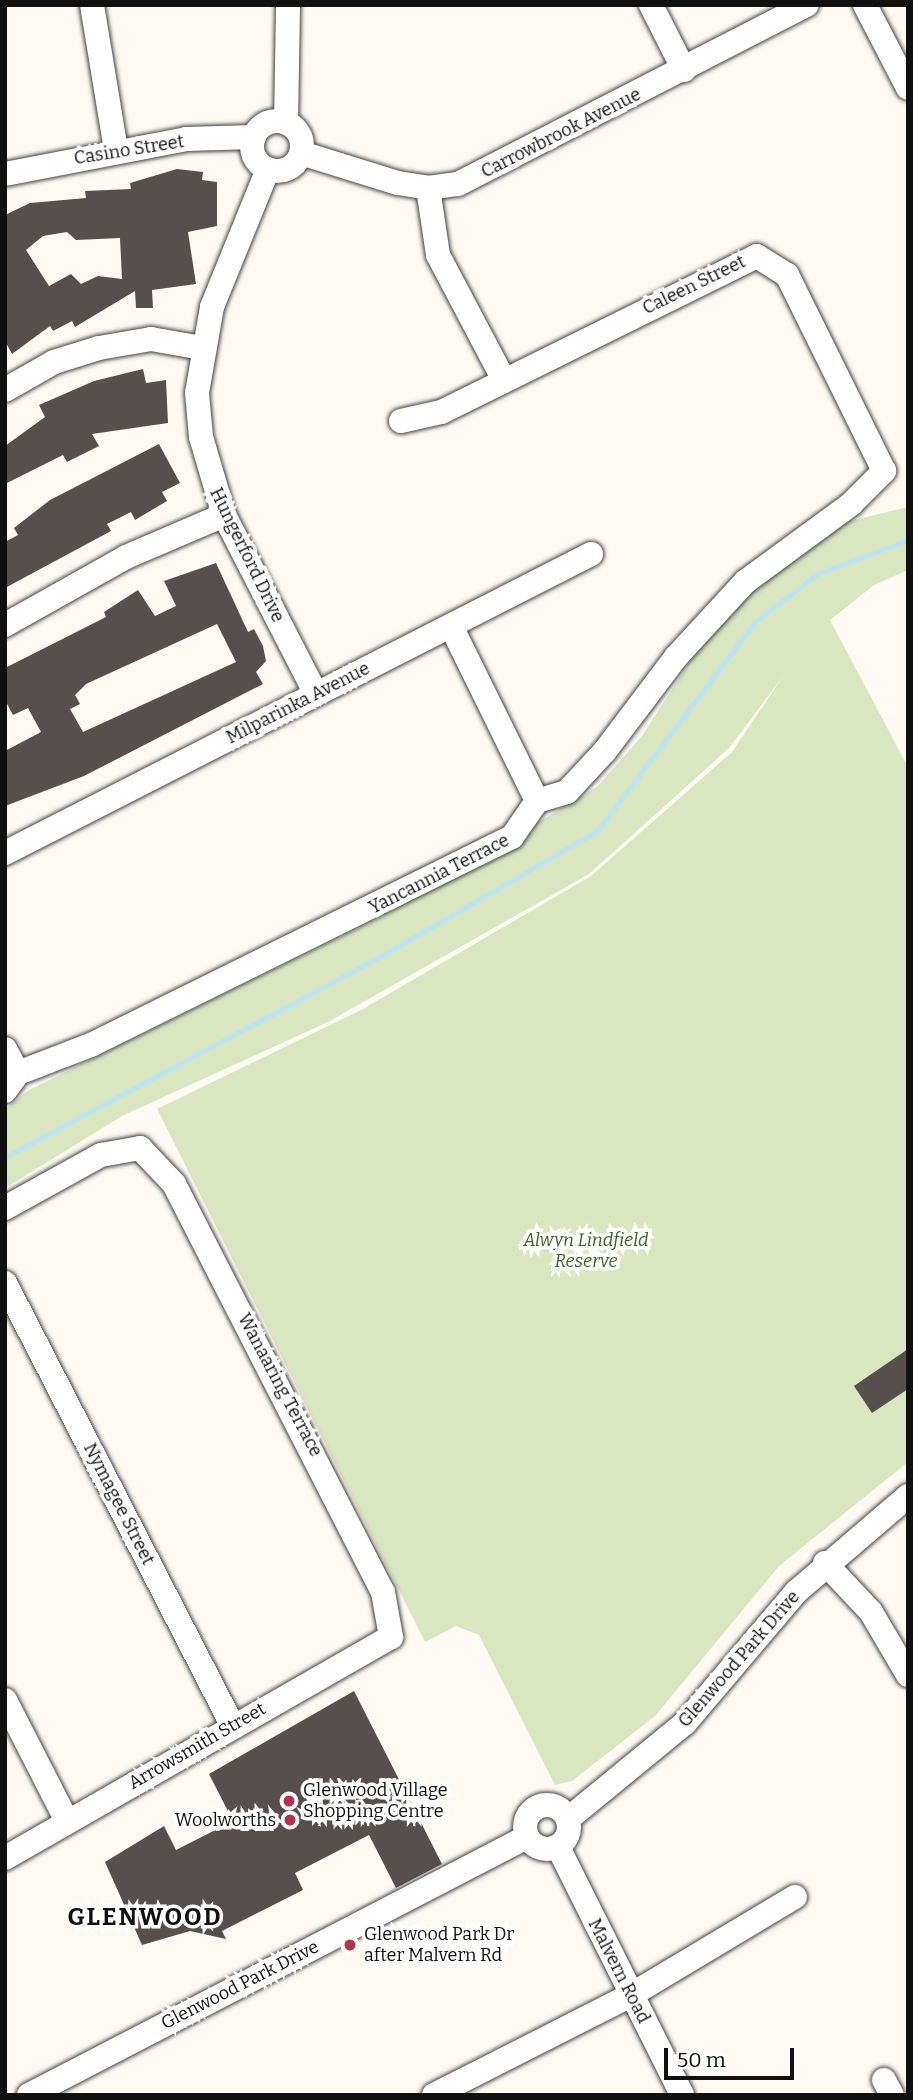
<!DOCTYPE html>
<html>
<head>
<meta charset="utf-8">
<style>
  body { margin:0 }
  #map { position:relative; width:913px; height:2100px; overflow:hidden; background:#fefaf3; font-family:Bitter,serif }
  div>[style] { position:absolute }
  .green>* { inset:0; background:#d9e6bf }
  .stream>* { height:5px; margin:-2.5px; padding:0 2.5px; transform-origin:2.5px; border-radius:2.5px; background:#bce5f1 }
  .building>* { inset:0; background:#574f4d }
  .roads { filter:drop-shadow(0 0 2px #434343) drop-shadow(0 0 2px #434343) }
  .minor>* { height:24px; margin:-12px; padding:0 12px; transform-origin:12px; border-radius:12px; background:#fff }
  .minor>.ring { margin:-12px; padding:0; box-sizing:content-box; background:none; border:24px solid #fff; border-radius:50% }
  .dots>* { width:19px; height:19px; translate:-50% -50%; box-sizing:border-box; border:4px solid #fff; border-radius:50% }
  span { translate:-50% -50%; white-space:nowrap; text-align:center; line-height:1.15; -webkit-text-stroke:7px #fff; paint-order:stroke }
  .street-label { font-size:18px; color:#101010 }
  .park-label { font-size:18px; color:#3b6324; font-style:italic }
  .poi-label { font-size:18px; color:#101010 }
  .left { translate:0 -50%; text-align:left }
  .right { translate:-100% -50%; text-align:right }
  .district-label { font-size:24px; color:#101010; font-weight:700; letter-spacing:2px }
  .frame { position:absolute; inset:0; border:7px solid #101010; pointer-events:none }
  .scale { position:absolute; left:664px; top:2048px; width:130px; height:32px; box-sizing:border-box; border:4px solid #101010; border-top:0; padding-left:9px; font-size:21px; line-height:24px; white-space:nowrap; color:#101010; -webkit-text-stroke:5px #fff; paint-order:stroke }
</style>
</head>
<body>
<div id="map">
  <div class="green">
    <i style="clip-path:polygon(908px 507px,908px 570px,874px 585px,830px 620px,908px 767px,908px 1462px,779px 1566px,655px 1716px,572px 1781px,555px 1785px,479px 1635px,456px 1626px,425px 1642px,157px 1109px,363px 1009px,591px 876px,732px 752px,784px 675px,729px 748px,589px 874px,328px 1022px,122px 1116px,5px 1188px,5px 1109px,29px 1090px,377px 919px,597px 787px,642px 736px,711px 629px,769px 574px,842px 523px)"></i>
  </div>
  <div class="stream">
    <i style="left:5px;top:1157px;width:437px;rotate:-28.1deg"></i>
    <i style="left:390px;top:951px;width:239px;rotate:-30.1deg"></i>
    <i style="left:597px;top:831px;width:262px;rotate:-52.9deg"></i>
    <i style="left:755px;top:622px;width:78px;rotate:-37.7deg"></i>
    <i style="left:817px;top:574px;width:97px;rotate:-20.5deg"></i>
  </div>
  <div class="building">
    <i style="clip-path:polygon(evenodd,177px 169px,203px 172px,202px 180px,217px 182px,217px 226px,188px 232px,196px 284px,152px 290px,153px 308px,136px 308px,135px 291px,75px 327px,72px 321px,53px 331px,50px 326px,12px 354px,5px 341px,5px 215px,30px 203px,86px 198px,85px 191px,131px 189px,130px 183px,177px 169px,67px 232px,76px 240px,120px 238px,122px 279px,98px 276px,81px 284px,71px 274px,49px 286px,26px 250px,43px 236px,67px 232px)"></i>
    <i style="clip-path:polygon(143px 369px,146px 383px,166px 380px,168px 423px,92px 434px,99px 446px,67px 462px,63px 455px,5px 484px,5px 446px,45px 417px,39px 405px,94px 381px)"></i>
    <i style="clip-path:polygon(159px 444px,180px 483px,162px 492px,167px 501px,135px 520px,131px 512px,107px 524px,111px 531px,5px 588px,5px 542px,18px 535px,14px 528px,50px 500px)"></i>
    <i style="clip-path:polygon(evenodd,216px 563px,248px 632px,254px 629px,263px 646px,266px 661px,256px 672px,263px 684px,84px 776px,5px 806px,5px 751px,41px 732px,28px 708px,13px 715px,5px 700px,5px 668px,106px 617px,104px 612px,138px 590px,155px 616px,176px 606px,164px 581px,216px 563px,217px 624px,236px 662px,83px 732px,70px 709px,80px 704px,75px 695px,86px 684px,217px 624px)"></i>
    <i style="clip-path:polygon(908px 1349px,908px 1389px,872px 1413px,854px 1386px)"></i>
    <i style="clip-path:polygon(354px 1691px,442px 1864px,396px 1888px,369px 1835px,295px 1873px,303px 1890px,222px 1931px,226px 1939px,190px 1931px,142px 1945px,105px 1862px,164px 1826px,176px 1850px,233px 1821px,209px 1774px)"></i>
  </div>
  <div class="roads">
    <div class="minor">
      <i style="left:92px;top:5px;width:147px;rotate:80.6deg"></i>
      <i style="left:651px;top:5px;width:73px;rotate:63.1deg"></i>
      <i style="left:865px;top:5px;width:93px;rotate:62.6deg"></i>
      <i class="ring" style="left:252px;top:121px;width:26px;height:26px"></i>
      <i style="left:286px;top:123px;width:118px;rotate:-89deg"></i>
      <i style="left:301px;top:153px;width:102px;rotate:17.2deg"></i>
      <i style="left:398px;top:183px;width:30px;rotate:9deg"></i>
      <i style="left:428px;top:188px;width:30px;rotate:-8deg"></i>
      <i style="left:458px;top:184px;width:392px;rotate:-27.2deg"></i>
      <i style="left:268px;top:169px;width:149px;rotate:112.1deg"></i>
      <i style="left:212px;top:307px;width:87px;rotate:99.9deg"></i>
      <i style="left:197px;top:393px;width:44px;rotate:84.8deg"></i>
      <i style="left:201px;top:437px;width:81px;rotate:73.6deg"></i>
      <i style="left:224px;top:515px;width:201px;rotate:62.8deg"></i>
      <i style="left:5px;top:174px;width:184px;rotate:-10.9deg"></i>
      <i style="left:186px;top:139px;width:68px;rotate:-1.7deg"></i>
      <i style="left:428px;top:188px;width:68px;rotate:81.5deg"></i>
      <i style="left:438px;top:255px;width:141px;rotate:62.2deg"></i>
      <i style="left:5px;top:390px;width:56px;rotate:-29.7deg"></i>
      <i style="left:54px;top:362px;width:47px;rotate:-17.3deg"></i>
      <i style="left:99px;top:348px;width:53px;rotate:-9.8deg"></i>
      <i style="left:151px;top:339px;width:52px;rotate:10deg"></i>
      <i style="left:5px;top:625px;width:139px;rotate:-29.3deg"></i>
      <i style="left:126px;top:557px;width:107px;rotate:-23.2deg"></i>
      <i style="left:451px;top:626px;width:195px;rotate:63.8deg"></i>
      <i style="left:5px;top:853px;width:658px;rotate:-27.03deg"></i>
      <i style="left:5px;top:1049px;width:27px;rotate:62deg"></i>
      <i style="left:5px;top:1091px;width:22px;rotate:-54deg"></i>
      <i style="left:18px;top:1073px;width:80px;rotate:-21.1deg"></i>
      <i style="left:93px;top:1044px;width:467px;rotate:-26.3deg"></i>
      <i style="left:512px;top:837px;width:44px;rotate:-55.2deg"></i>
      <i style="left:537px;top:801px;width:31px;rotate:-17deg"></i>
      <i style="left:567px;top:792px;width:56px;rotate:-47.2deg"></i>
      <i style="left:605px;top:751px;width:118px;rotate:-52.9deg"></i>
      <i style="left:676px;top:657px;width:102px;rotate:-47.4deg"></i>
      <i style="left:745px;top:582px;width:132px;rotate:-36.3deg"></i>
      <i style="left:851px;top:504px;width:47px;rotate:-45deg"></i>
      <i style="left:884px;top:471px;width:219px;rotate:-116.3deg"></i>
      <i style="left:787px;top:275px;width:36px;rotate:-148deg"></i>
      <i style="left:757px;top:256px;width:352px;rotate:153.7deg"></i>
      <i style="left:441px;top:412px;width:41px;rotate:167.3deg"></i>
      <i style="left:5px;top:1208px;width:110px;rotate:-28.9deg"></i>
      <i style="left:101px;top:1155px;width:40px;rotate:-10deg"></i>
      <i style="left:140px;top:1148px;width:50px;rotate:46.6deg"></i>
      <i style="left:174px;top:1184px;width:458px;rotate:62.9deg"></i>
      <i style="left:383px;top:1592px;width:46px;rotate:79.9deg"></i>
      <i style="left:391px;top:1637px;width:445px;rotate:150.2deg"></i>
      <i style="left:5px;top:1283px;width:497px;rotate:62.8deg"></i>
      <i style="left:825px;top:1563px;width:67px;rotate:46.8deg"></i>
      <i style="left:871px;top:1612px;width:73px;rotate:59.6deg"></i>
      <i style="left:5px;top:1700px;width:134px;rotate:62.9deg"></i>
      <i class="ring" style="left:525px;top:1805px;width:20px;height:20px"></i>
      <i style="left:568px;top:1819px;width:151px;rotate:-39.4deg"></i>
      <i style="left:685px;top:1723px;width:172px;rotate:-49.7deg"></i>
      <i style="left:796px;top:1592px;width:148px;rotate:-40.6deg"></i>
      <i style="left:558px;top:1847px;width:277px;rotate:63.4deg"></i>
      <i style="left:884px;top:2080px;width:17px;rotate:62deg"></i>
      <i style="left:29px;top:2095px;width:561px;rotate:-27.39deg"></i>
      <i style="left:434px;top:2095px;width:221px;rotate:-26.9deg"></i>
      <i style="left:631px;top:1995px;width:191px;rotate:-30.9deg"></i>
    </div>
  </div>
  <div class="dots">
    <i style="left:289px;top:1801px;background:#b5324c"></i>
    <i style="left:290px;top:1820px;background:#b5324c"></i>
    <i style="left:350px;top:1945px;background:#b5324c"></i>
  </div>
  <div class="street-label">
    <span style="left:561px;top:133px;rotate:-27deg">Carrowbrook Avenue</span>
    <span style="left:129px;top:150px;rotate:-9deg">Casino Street</span>
    <span style="left:694px;top:285px;rotate:-26deg">Caleen Street</span>
    <span style="left:247px;top:555px;rotate:64deg">Hungerford Drive</span>
    <span style="left:298px;top:703px;rotate:-27deg">Milparinka Avenue</span>
    <span style="left:439px;top:874px;rotate:-27deg">Yancannia Terrace</span>
    <span style="left:280px;top:1385px;rotate:62deg">Wanaaring Terrace</span>
    <span style="left:119px;top:1504px;rotate:63deg">Nymagee Street</span>
    <span style="left:739px;top:1659px;rotate:-49deg">Glenwood Park Drive</span>
    <span style="left:197px;top:1746px;rotate:-30deg">Arrowsmith Street</span>
    <span style="left:619px;top:1971px;rotate:63deg">Malvern Road</span>
    <span style="left:240px;top:1985px;rotate:-27deg">Glenwood Park Drive</span>
  </div>
  <div class="park-label">
    <span style="left:586px;top:1251px">Alwyn Lindfield<br>Reserve</span>
  </div>
  <div class="poi-label">
    <span class="left" style="left:303px;top:1801px">Glenwood Village<br>Shopping Centre</span>
    <span class="right" style="left:276px;top:1820px">Woolworths</span>
    <span class="left" style="left:364px;top:1945px">Glenwood Park Dr<br>after Malvern Rd</span>
  </div>
  <div class="district-label">
    <span style="left:145px;top:1918px">GLENWOOD</span>
  </div>
  <div class="frame"></div>
  <div class="scale">50 m</div>
</div>
</body>
</html>
